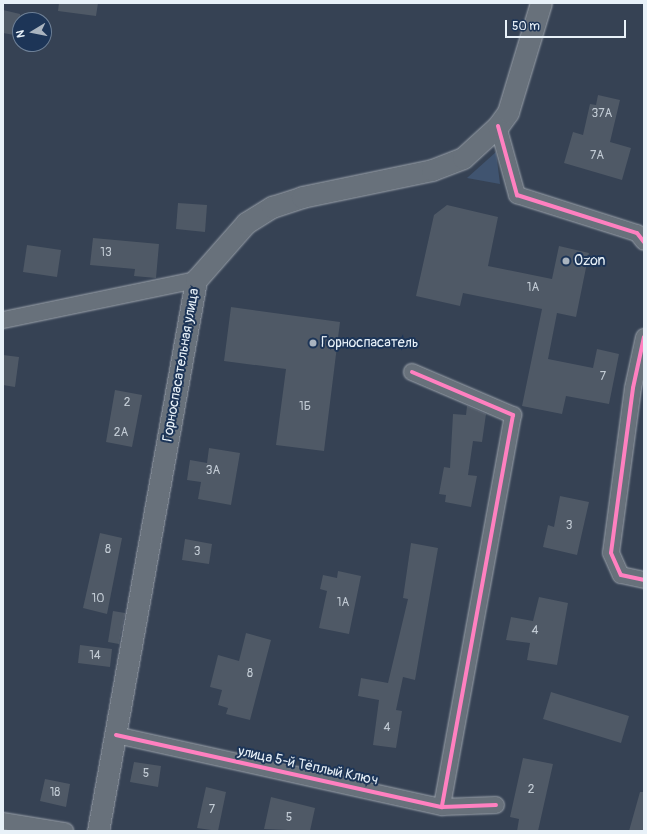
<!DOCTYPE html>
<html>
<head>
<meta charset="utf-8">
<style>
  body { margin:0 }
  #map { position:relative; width:647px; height:834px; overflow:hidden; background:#364254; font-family:Pangolin,sans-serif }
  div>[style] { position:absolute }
  .green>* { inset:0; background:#405470 }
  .building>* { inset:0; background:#4f5966 }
  .roads { filter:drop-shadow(0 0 1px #9ba2ab) drop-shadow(0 0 1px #9ba2ab) }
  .minor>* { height:16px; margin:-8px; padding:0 8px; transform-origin:8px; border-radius:8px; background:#68717b }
  .major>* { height:21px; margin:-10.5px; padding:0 10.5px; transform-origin:10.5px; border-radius:10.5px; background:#68717b }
  .cycleway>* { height:4px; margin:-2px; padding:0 2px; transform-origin:2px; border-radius:2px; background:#ff80c0 }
  .dots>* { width:11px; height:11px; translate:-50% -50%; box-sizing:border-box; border:2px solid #1d3557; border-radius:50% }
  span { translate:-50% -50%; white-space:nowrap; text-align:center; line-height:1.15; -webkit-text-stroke:4px #1d3557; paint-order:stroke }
  .number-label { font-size:12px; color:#c2cbd4 }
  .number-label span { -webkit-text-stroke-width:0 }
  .poi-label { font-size:14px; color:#e8f1f8 }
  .left { translate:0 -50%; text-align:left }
  .street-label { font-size:14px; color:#e8f1f8 }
  .frame { position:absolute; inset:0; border:4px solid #e8f1f8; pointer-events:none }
  .north { position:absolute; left:12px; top:12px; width:40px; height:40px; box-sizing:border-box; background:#1d3557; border:1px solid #6e8097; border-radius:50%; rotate:260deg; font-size:11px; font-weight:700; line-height:16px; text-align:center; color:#e8f1f8 }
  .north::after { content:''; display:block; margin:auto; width:14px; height:18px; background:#aab4bf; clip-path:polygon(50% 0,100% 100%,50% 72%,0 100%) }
  .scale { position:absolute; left:505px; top:20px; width:121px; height:18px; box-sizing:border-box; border:2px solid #e8f1f8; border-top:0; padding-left:5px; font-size:12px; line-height:14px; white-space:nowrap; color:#e8f1f8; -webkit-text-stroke:3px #1d3557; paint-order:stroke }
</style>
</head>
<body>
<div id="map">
  <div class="green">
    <i style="clip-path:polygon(496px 152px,500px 184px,467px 178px)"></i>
  </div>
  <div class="building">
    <i style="clip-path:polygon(59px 3px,98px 3px,96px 16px,58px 11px)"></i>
    <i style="clip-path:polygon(3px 10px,20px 14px,20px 36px,3px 33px)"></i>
    <i style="clip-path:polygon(598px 95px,620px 100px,610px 142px,631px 148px,622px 180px,564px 163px,573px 132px,583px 135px,590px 104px,596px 105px)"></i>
    <i style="clip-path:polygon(178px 203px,207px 205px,205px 232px,176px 229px)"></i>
    <i style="clip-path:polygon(447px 205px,498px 217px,488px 266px,552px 279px,559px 246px,589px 253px,576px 317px,557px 313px,548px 359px,593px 368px,597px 349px,619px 354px,609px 404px,566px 396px,562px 414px,522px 406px,542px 309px,463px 293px,460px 306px,416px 296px,434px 215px)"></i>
    <i style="clip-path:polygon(93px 238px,159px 244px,156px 278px,134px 276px,135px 269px,90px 265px)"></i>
    <i style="clip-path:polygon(27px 245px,61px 250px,57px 277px,23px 272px)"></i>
    <i style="clip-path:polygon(231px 307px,340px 322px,324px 451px,276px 445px,286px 369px,224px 361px)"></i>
    <i style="clip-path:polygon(3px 355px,19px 357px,15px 387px,3px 385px)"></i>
    <i style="clip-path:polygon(115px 390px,142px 395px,132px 447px,106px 442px)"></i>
    <i style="clip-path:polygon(467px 406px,486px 414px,482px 442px,473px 441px,468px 475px,477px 476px,471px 507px,445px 502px,446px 495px,439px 494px,444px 467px,450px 468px,453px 414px,466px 415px)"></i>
    <i style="clip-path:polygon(209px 448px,240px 453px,231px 505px,198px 499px,201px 482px,187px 480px,190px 460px,207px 463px)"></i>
    <i style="clip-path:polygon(560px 496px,589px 502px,577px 555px,543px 547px,548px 525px,554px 527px)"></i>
    <i style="clip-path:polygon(100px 533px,122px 538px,107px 614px,83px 608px)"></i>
    <i style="clip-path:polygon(185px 539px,212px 544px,209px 564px,182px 560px)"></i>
    <i style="clip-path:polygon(411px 543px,438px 548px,415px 680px,403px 677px,396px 710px,402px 711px,396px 748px,373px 745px,379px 700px,358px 696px,361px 678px,388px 683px,408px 599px,403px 598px)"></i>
    <i style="clip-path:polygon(338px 571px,361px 576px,349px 634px,319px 628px,327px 591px,320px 589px,323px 575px,337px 578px)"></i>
    <i style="clip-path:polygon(539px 597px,568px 603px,557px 665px,527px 660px,530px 643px,506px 640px,511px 617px,533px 621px)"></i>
    <i style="clip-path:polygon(113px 611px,125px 613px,119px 644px,108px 642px)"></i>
    <i style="clip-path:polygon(246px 633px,271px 640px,250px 720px,226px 714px,228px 708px,218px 705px,222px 690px,210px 687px,218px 655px,239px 661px)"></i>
    <i style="clip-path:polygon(80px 645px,112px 649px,110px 667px,78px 663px)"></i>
    <i style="clip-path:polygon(551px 692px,629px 716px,621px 743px,543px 719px)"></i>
    <i style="clip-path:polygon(523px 758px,553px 764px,538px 831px,517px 831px,519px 819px,510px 817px)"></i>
    <i style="clip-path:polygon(134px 762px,161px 766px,158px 787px,130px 782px)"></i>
    <i style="clip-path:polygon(45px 779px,70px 784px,66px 807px,40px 801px)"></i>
    <i style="clip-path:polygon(206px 787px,226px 792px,218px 831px,197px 828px)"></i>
    <i style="clip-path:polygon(640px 792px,644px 792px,644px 831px,629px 831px)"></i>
    <i style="clip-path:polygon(271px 797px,315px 808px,310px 831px,264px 829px)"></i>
  </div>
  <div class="roads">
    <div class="minor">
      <i style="left:498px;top:126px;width:72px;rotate:74.6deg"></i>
      <i style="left:517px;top:195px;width:126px;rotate:17.6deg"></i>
      <i style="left:637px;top:233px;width:11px;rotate:52deg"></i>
      <i style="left:3px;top:320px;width:197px;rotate:-11.7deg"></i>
      <i style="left:644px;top:337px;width:52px;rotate:102.2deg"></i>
      <i style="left:633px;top:388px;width:166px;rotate:97.6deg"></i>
      <i style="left:611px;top:553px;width:24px;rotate:66deg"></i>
      <i style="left:621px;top:575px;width:24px;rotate:12deg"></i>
      <i style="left:412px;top:372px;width:110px;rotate:23.1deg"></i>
      <i style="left:513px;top:415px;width:398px;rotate:100.3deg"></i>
      <i style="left:116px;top:735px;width:334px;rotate:12.5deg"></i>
      <i style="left:442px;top:807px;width:54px;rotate:-2.1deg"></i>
      <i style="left:3px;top:821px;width:63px;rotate:9.2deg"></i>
    </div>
    <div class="major">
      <i style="left:98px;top:831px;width:560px;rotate:-79.91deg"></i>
      <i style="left:196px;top:280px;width:76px;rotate:-48.7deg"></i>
      <i style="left:246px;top:223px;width:31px;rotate:-32deg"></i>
      <i style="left:272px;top:207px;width:32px;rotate:-18deg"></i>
      <i style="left:302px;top:197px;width:133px;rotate:-11.7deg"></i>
      <i style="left:432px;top:170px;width:33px;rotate:-21deg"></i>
      <i style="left:463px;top:158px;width:47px;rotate:-42.4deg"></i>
      <i style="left:498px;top:126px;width:17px;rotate:-54deg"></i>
      <i style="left:508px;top:112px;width:114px;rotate:-73.2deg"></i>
    </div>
  </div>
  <div class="cycleway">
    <i style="left:498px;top:126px;width:72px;rotate:74.6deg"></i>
    <i style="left:517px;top:195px;width:126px;rotate:17.6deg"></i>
    <i style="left:637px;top:233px;width:11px;rotate:52deg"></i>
    <i style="left:644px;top:337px;width:52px;rotate:102.2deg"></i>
    <i style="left:633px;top:388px;width:166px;rotate:97.6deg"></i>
    <i style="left:611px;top:553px;width:24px;rotate:66deg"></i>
    <i style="left:621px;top:575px;width:24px;rotate:12deg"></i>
    <i style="left:412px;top:372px;width:110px;rotate:23.1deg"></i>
    <i style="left:513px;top:415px;width:398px;rotate:100.3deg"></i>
    <i style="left:116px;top:735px;width:334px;rotate:12.5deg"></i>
    <i style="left:442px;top:807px;width:54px;rotate:-2.1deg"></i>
  </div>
  <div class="dots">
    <i style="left:566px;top:261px;background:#aab4bf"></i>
    <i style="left:313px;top:343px;background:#aab4bf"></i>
  </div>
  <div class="number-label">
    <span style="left:602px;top:114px">37А</span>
    <span style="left:597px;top:156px">7А</span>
    <span style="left:106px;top:253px">13</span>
    <span style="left:533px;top:288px">1А</span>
    <span style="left:603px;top:377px">7</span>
    <span style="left:127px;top:403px">2</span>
    <span style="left:305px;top:407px">1Б</span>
    <span style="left:121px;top:433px">2А</span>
    <span style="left:213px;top:471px">3А</span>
    <span style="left:569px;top:526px">3</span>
    <span style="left:108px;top:550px">8</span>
    <span style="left:197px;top:552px">3</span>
    <span style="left:98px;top:599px">10</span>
    <span style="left:343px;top:603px">1А</span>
    <span style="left:535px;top:631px">4</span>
    <span style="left:95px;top:656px">14</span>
    <span style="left:250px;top:674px">8</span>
    <span style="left:387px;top:728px">4</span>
    <span style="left:146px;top:774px">5</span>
    <span style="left:531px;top:790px">2</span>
    <span style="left:55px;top:793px">18</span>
    <span style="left:212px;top:810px">7</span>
    <span style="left:289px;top:818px">5</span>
  </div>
  <div class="poi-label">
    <span class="left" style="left:574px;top:261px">Ozon</span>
    <span class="left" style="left:321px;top:343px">Горноспасатель</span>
  </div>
  <div class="street-label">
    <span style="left:181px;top:365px;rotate:-80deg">Горноспасательная улица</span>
    <span style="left:308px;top:766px;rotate:12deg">улица 5-й Тёплый Ключ</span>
  </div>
  <div class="frame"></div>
  <div class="north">N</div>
  <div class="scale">50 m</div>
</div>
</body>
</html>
